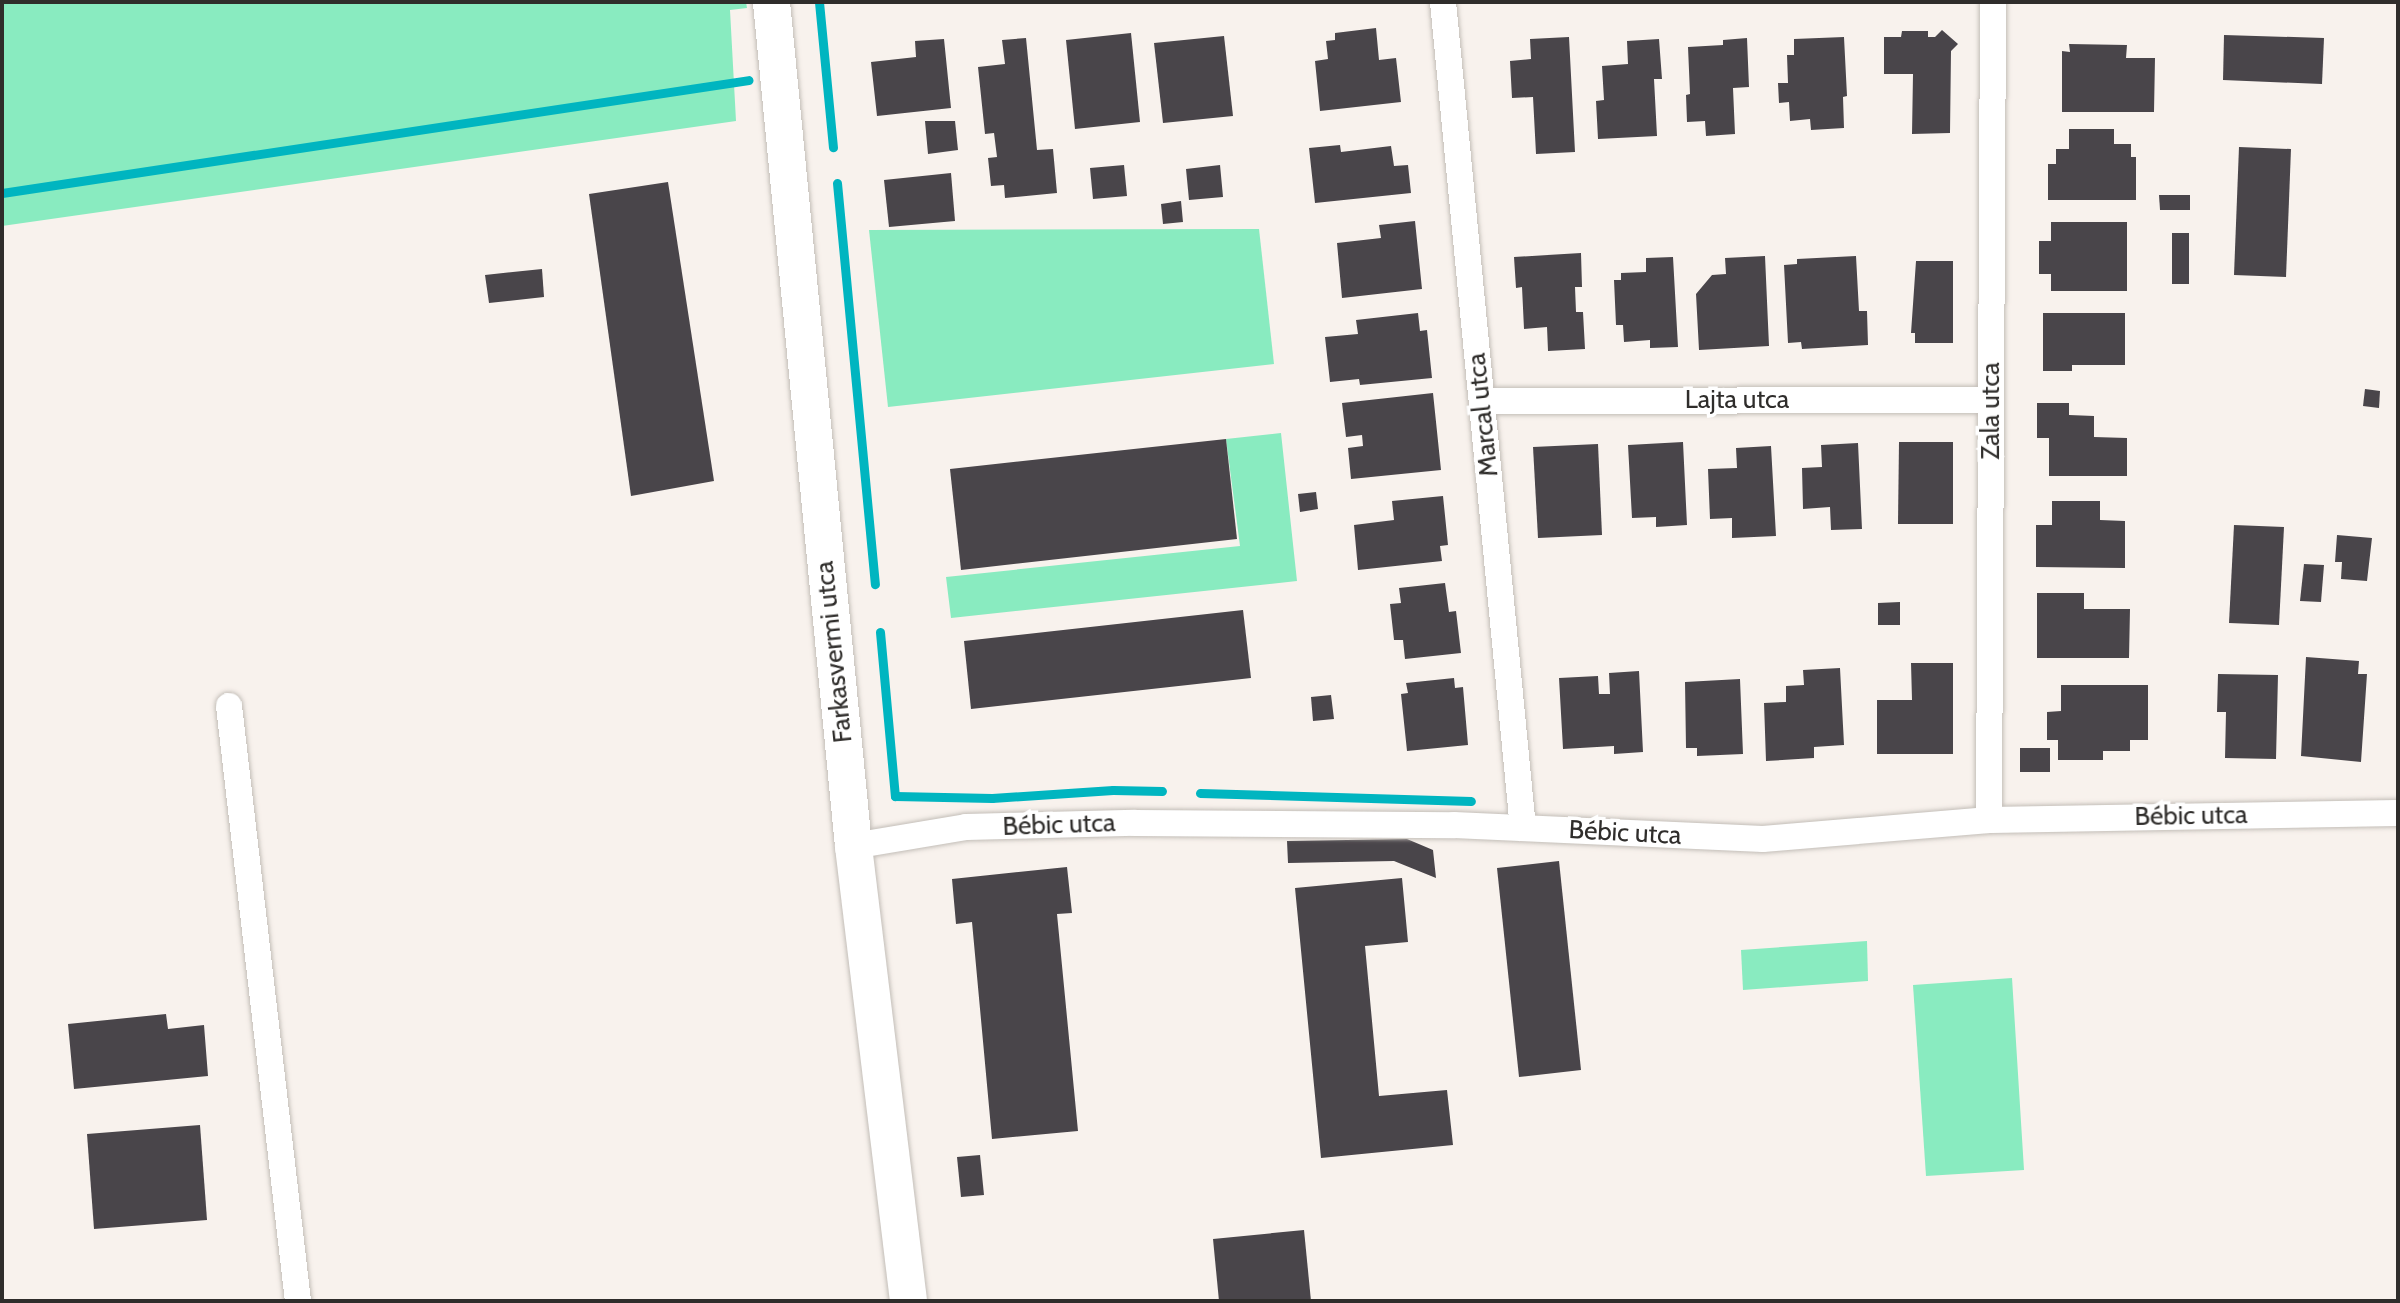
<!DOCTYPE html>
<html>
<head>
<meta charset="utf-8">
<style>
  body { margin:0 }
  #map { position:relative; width:2400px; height:1303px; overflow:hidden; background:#f8f2ed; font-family:Cabin,sans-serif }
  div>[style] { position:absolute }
  .green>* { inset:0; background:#89ebc0 }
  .stream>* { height:9px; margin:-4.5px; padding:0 4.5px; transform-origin:4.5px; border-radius:4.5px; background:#00b5c0 }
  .building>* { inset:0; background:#49454a }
  .roads { filter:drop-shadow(0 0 2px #c3beb8) drop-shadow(0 0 2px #c3beb8) }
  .street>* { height:26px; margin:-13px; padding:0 13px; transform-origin:13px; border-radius:13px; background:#fff }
  .secondary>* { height:37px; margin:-18.5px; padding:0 18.5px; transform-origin:18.5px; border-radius:18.5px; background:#fff }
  span { translate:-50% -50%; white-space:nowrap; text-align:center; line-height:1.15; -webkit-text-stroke:7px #fff; paint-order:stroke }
  .street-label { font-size:26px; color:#2f2d2b }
  .frame { position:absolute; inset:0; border:4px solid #2f2d2b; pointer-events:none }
</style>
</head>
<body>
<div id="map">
  <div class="green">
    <i style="clip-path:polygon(2px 2px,746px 2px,747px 8px,730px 10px,736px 121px,2px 226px)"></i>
    <i style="clip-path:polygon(1259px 229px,1274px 364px,888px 407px,869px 230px)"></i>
    <i style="clip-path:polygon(1281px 433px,1297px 581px,951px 618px,946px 577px,1240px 546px,1226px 439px)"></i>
    <i style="clip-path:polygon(1867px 941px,1868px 981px,1743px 990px,1741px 950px)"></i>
    <i style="clip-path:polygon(2012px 978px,2024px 1170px,1926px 1176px,1913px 985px)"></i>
  </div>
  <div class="stream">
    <i style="left:819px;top:2px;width:146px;rotate:84.5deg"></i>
    <i style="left:837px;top:183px;width:403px;rotate:84.6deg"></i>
    <i style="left:2px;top:193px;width:755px;rotate:-8.6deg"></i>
    <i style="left:880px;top:632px;width:165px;rotate:84.8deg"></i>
    <i style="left:895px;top:796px;width:97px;rotate:1.2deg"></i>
    <i style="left:992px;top:798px;width:121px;rotate:-3.8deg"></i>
    <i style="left:1113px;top:790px;width:49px;rotate:1.2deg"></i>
    <i style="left:1200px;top:793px;width:271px;rotate:1.7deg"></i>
  </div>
  <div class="building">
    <i style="clip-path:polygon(1376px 28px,1379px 60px,1396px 58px,1401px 102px,1320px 111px,1315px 61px,1328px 59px,1326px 41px,1335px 40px,1335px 33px)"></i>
    <i style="clip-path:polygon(1942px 30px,1958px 44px,1951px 51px,1950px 133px,1912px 134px,1913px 74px,1884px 74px,1884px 37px,1901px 37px,1902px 31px,1928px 31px,1928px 37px,1935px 37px)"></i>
    <i style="clip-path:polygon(1131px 33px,1140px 122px,1075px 129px,1066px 40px)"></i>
    <i style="clip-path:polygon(2224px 35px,2324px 38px,2322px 84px,2223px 80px)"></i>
    <i style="clip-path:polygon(1224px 36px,1233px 116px,1163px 123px,1154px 43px)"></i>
    <i style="clip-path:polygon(1569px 37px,1575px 152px,1536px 154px,1533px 97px,1512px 98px,1510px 61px,1531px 59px,1530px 39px)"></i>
    <i style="clip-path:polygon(1844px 37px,1847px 96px,1843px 97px,1844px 128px,1811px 130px,1810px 119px,1790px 121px,1789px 102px,1779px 103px,1778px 83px,1788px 83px,1787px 55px,1794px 55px,1794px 39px)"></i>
    <i style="clip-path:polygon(1026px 38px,1037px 150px,1053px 149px,1057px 193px,1005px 198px,1004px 185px,991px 186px,988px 158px,997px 157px,994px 133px,985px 134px,978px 67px,1005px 64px,1002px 40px)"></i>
    <i style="clip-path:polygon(1747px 38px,1749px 87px,1733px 88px,1735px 134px,1706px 136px,1705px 121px,1687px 122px,1686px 95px,1690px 94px,1688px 47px,1723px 45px,1723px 40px)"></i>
    <i style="clip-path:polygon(944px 39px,951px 108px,877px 116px,871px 62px,916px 57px,915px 41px)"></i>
    <i style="clip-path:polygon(1659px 39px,1662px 79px,1654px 79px,1657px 136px,1598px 139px,1596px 101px,1604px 100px,1602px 66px,1628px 64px,1627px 41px)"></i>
    <i style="clip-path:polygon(2069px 44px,2127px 45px,2126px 58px,2155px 58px,2154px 112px,2062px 112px,2062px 51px,2070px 52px)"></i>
    <i style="clip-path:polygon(925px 121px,955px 121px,958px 150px,928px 154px)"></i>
    <i style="clip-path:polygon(2069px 129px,2114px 129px,2114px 144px,2131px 144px,2131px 157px,2136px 157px,2136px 200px,2048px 200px,2048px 164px,2056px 164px,2056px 149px,2069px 149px)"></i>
    <i style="clip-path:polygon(1340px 145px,1341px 152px,1391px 146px,1394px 166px,1408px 165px,1411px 193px,1315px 203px,1309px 148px)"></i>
    <i style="clip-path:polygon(2239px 147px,2291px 149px,2286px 277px,2234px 275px)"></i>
    <i style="clip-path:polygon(1124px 165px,1127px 196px,1093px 199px,1090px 168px)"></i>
    <i style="clip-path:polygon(1220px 165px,1223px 197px,1189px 200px,1186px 169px)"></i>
    <i style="clip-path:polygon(951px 173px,955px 221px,889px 227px,884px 180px)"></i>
    <i style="clip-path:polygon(668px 182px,714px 481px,631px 496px,589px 194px)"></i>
    <i style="clip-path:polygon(2159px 195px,2190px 195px,2190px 210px,2160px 210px)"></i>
    <i style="clip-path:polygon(1181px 201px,1183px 222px,1163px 224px,1161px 204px)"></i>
    <i style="clip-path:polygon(1415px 221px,1422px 289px,1342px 298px,1337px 243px,1381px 238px,1379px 225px)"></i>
    <i style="clip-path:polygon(2051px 222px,2127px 222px,2127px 291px,2051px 291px,2051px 274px,2039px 274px,2039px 241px,2051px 241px)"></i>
    <i style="clip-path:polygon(2172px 233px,2189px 233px,2189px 284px,2172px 284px)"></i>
    <i style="clip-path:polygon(1581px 253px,1582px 287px,1575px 287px,1576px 312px,1583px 312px,1585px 349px,1548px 351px,1547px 327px,1524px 329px,1522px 287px,1516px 288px,1514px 257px)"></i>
    <i style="clip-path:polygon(1765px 256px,1769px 346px,1699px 350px,1696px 294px,1712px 275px,1726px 274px,1725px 258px)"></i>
    <i style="clip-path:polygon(1856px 256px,1859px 311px,1867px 311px,1868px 345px,1802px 349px,1801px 342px,1788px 343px,1784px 265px,1797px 264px,1797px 259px)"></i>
    <i style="clip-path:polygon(1673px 257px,1678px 347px,1650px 348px,1650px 340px,1624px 342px,1623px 325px,1616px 325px,1614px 280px,1621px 280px,1621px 273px,1646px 272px,1646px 258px)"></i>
    <i style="clip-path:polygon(1916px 261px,1953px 261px,1953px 343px,1915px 343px,1915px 333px,1911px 333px)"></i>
    <i style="clip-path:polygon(542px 269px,544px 297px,489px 303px,485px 275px)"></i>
    <i style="clip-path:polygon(1418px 313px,1420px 331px,1427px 330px,1432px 378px,1360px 385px,1359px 379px,1330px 382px,1325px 337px,1358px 334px,1356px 320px)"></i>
    <i style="clip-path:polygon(2043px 313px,2125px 313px,2125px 365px,2072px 365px,2072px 371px,2043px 371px)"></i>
    <i style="clip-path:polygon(2365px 389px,2380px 391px,2379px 408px,2363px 406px)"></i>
    <i style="clip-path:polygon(1433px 393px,1441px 470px,1351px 479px,1348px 448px,1363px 446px,1362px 435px,1346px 437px,1342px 403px)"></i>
    <i style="clip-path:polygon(2037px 403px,2069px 403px,2069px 415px,2094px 416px,2094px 437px,2127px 438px,2127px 476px,2049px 476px,2049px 438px,2037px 438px)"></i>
    <i style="clip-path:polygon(1226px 439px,1237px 539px,961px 570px,950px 469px)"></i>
    <i style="clip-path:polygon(1683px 442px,1687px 525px,1656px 527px,1656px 517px,1632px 518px,1628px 445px)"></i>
    <i style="clip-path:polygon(1899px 442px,1953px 442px,1953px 524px,1898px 524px)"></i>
    <i style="clip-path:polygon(1858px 443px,1862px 529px,1831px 530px,1830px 507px,1803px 509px,1802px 468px,1822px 467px,1821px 445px)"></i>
    <i style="clip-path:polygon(1598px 444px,1602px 535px,1538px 538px,1533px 447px)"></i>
    <i style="clip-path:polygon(1771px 446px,1776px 536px,1732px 538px,1732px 518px,1710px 519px,1708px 469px,1737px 468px,1736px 448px)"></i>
    <i style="clip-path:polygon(1316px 492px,1318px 509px,1300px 512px,1298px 494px)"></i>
    <i style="clip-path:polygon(1443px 496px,1448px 545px,1440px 546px,1442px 561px,1358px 570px,1354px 525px,1394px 520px,1392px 501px)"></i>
    <i style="clip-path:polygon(2052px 501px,2100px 501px,2100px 520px,2125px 521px,2125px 568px,2036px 567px,2036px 525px,2052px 525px)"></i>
    <i style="clip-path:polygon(2234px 525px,2284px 527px,2279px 625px,2229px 623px)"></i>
    <i style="clip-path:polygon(2337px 535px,2372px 538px,2367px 581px,2341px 579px,2342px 562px,2335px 562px)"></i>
    <i style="clip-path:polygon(2304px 564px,2324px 565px,2321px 602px,2300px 601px)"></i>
    <i style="clip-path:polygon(1445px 583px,1449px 612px,1456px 611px,1461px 653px,1405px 659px,1403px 640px,1394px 640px,1390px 604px,1401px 603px,1399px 588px)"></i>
    <i style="clip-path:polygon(2037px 593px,2084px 593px,2084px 609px,2130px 609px,2129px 658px,2037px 658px)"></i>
    <i style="clip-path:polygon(1900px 602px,1900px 625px,1878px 625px,1878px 603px)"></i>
    <i style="clip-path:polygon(1243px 610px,1251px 678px,971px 709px,964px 641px)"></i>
    <i style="clip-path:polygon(2306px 657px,2359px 661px,2358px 674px,2367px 674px,2361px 762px,2301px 756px)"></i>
    <i style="clip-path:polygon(1911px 663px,1953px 663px,1953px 754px,1877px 754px,1877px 700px,1912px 700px)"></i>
    <i style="clip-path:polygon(1840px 668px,1844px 745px,1814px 747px,1814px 758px,1766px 761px,1764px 703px,1786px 702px,1786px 686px,1804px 685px,1803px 670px)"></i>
    <i style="clip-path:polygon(1639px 671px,1643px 752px,1614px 754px,1614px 746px,1563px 749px,1559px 678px,1598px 676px,1599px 694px,1610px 694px,1609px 673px)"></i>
    <i style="clip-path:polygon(2218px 674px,2278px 675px,2276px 759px,2225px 758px,2226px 712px,2217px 712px)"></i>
    <i style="clip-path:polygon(1454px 678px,1455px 688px,1463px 687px,1468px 745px,1407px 751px,1401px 694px,1408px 693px,1406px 683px)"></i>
    <i style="clip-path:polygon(1740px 679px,1743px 754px,1697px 756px,1697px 748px,1686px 748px,1685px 682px)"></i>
    <i style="clip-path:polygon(2061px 685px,2148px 685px,2148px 740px,2130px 740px,2130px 751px,2103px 751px,2103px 760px,2058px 760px,2058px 740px,2047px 740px,2047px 712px,2061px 711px)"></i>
    <i style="clip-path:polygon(1331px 695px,1334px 719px,1313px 721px,1311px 697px)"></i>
    <i style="clip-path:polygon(2020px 748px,2050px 748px,2050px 772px,2020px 772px)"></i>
    <i style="clip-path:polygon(1407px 839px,1433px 850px,1436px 878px,1394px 861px,1288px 863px,1287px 841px)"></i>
    <i style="clip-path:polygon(1559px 861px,1581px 1070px,1519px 1077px,1497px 868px)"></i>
    <i style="clip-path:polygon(1067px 867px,1072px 913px,1057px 914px,1078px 1131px,992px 1139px,972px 922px,956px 924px,952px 879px)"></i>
    <i style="clip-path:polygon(1402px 878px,1408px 942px,1365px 946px,1379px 1096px,1447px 1090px,1453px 1145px,1321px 1158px,1295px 888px)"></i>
    <i style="clip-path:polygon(166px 1014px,168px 1029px,204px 1025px,208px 1076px,74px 1089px,68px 1024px)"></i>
    <i style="clip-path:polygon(200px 1125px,207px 1220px,94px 1229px,87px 1134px)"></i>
    <i style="clip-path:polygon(980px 1155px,984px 1195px,961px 1197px,957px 1157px)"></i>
    <i style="clip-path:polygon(1304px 1230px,1311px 1301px,1219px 1301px,1213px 1239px)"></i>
  </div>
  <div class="roads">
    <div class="street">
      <i style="left:1443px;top:2px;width:830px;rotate:84.47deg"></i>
      <i style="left:1482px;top:401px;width:509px;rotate:-0.11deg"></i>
      <i style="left:229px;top:706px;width:599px;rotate:83.39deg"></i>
      <i style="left:1989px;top:820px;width:818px;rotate:-89.72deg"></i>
      <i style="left:853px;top:846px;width:115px;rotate:-9.5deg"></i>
      <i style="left:966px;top:827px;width:169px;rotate:-1.4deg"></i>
      <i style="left:1135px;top:823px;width:319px;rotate:0.4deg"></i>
      <i style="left:1454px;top:825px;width:309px;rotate:2.6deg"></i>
      <i style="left:1763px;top:839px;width:227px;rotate:-4.8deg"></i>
      <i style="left:1989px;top:820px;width:409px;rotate:-1deg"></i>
    </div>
    <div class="secondary">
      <i style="left:771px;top:2px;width:848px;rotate:84.45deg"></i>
      <i style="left:853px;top:846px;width:458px;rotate:83.1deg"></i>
    </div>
  </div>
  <div class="street-label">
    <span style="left:1737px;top:400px">Lajta utca</span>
    <span style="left:1991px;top:411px;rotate:-90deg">Zala utca</span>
    <span style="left:1483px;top:415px;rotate:-96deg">Marcal utca</span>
    <span style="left:834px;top:652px;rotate:-96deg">Farkasvermi utca</span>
    <span style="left:2191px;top:816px;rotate:-1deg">Bébic utca</span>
    <span style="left:1059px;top:825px;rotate:-2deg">Bébic utca</span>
    <span style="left:1625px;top:833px;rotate:3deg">Bébic utca</span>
  </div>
  <div class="frame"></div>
</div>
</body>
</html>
